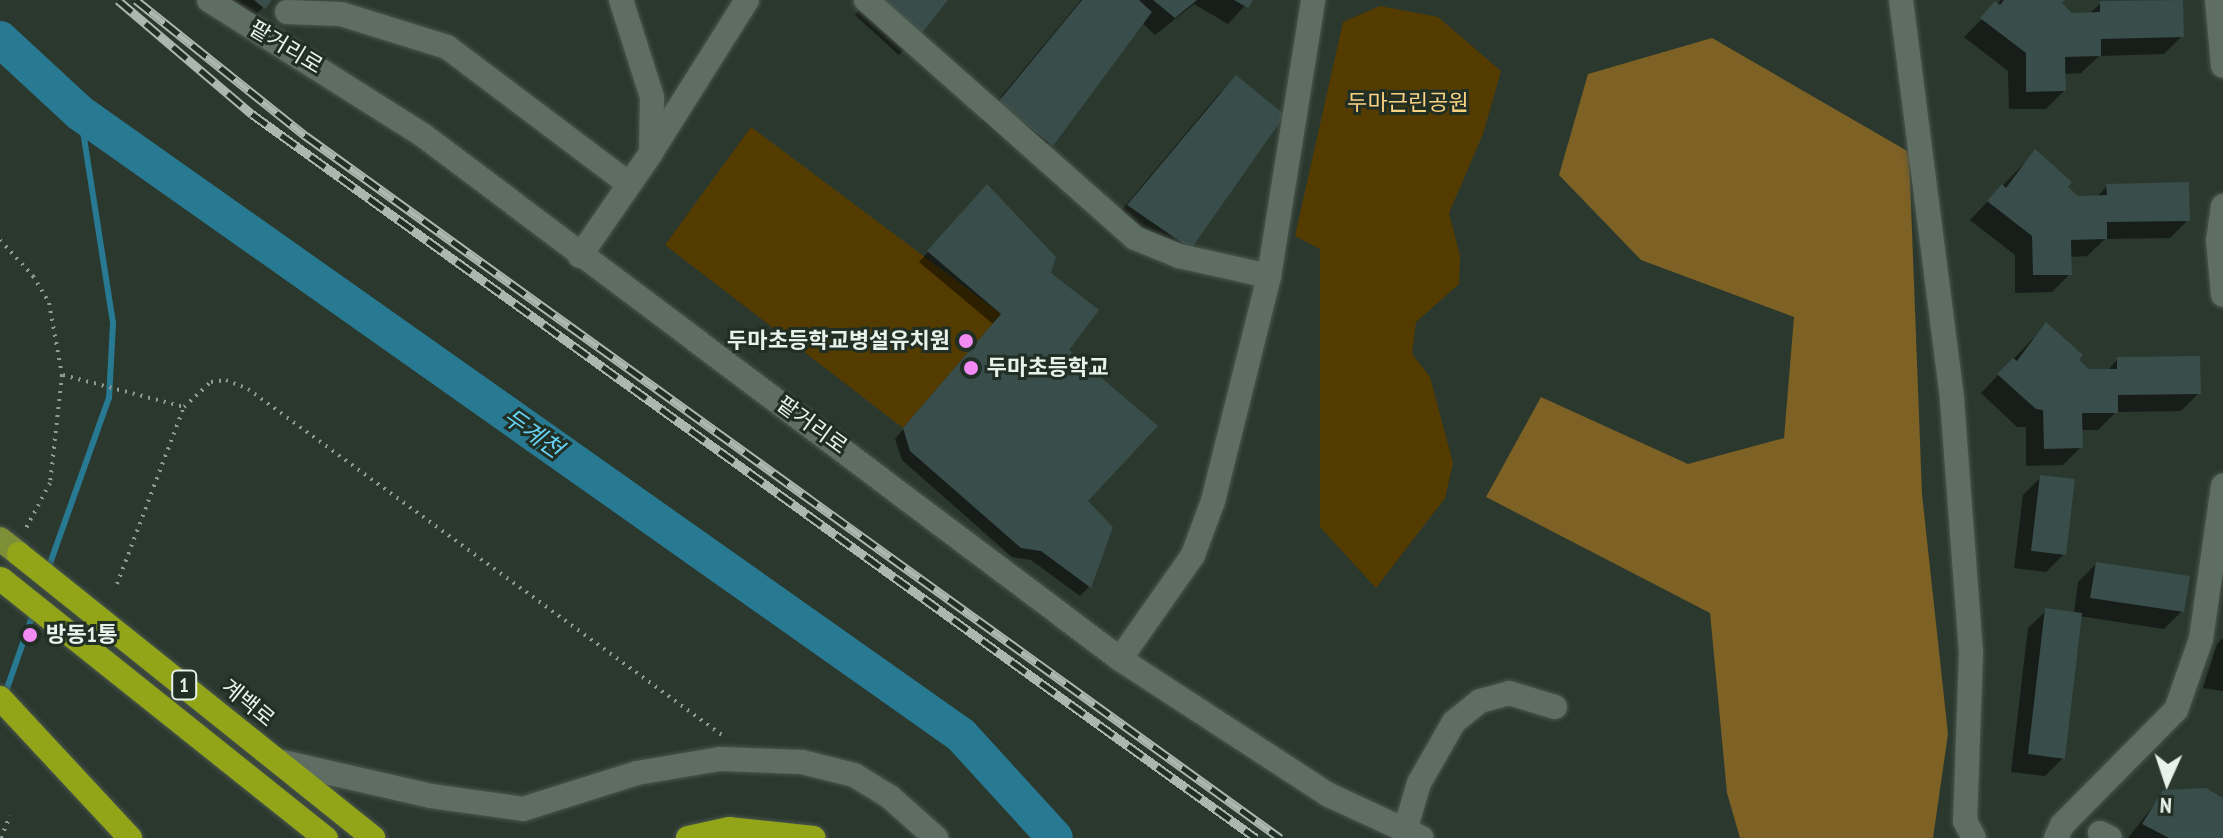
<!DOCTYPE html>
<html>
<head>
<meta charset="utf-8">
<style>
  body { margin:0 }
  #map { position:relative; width:2223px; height:838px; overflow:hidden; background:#2b382e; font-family:"PT Sans Narrow","Noto Sans KR",sans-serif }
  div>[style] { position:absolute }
  .green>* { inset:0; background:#543c00 }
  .forest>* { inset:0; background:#7d6125 }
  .shadow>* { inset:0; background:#0007 }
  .stream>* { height:6px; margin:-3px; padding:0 3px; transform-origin:3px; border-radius:3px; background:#287992 }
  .river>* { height:36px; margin:-18px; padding:0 18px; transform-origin:18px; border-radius:18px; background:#287992 }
  .building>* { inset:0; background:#394d4a }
  .path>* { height:4px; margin-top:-2px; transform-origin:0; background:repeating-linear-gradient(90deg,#909b93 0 2px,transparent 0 8px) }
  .roads { filter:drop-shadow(0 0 2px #4a564d) drop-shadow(0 0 2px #4a564d) }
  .minor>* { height:24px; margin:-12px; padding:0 12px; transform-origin:12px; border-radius:12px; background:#5f6e63 }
  .major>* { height:24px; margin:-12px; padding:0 12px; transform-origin:12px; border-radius:12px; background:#7e8f37 }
  .highway>* { height:24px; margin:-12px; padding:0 12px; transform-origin:12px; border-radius:12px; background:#92a519 }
  .rail>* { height:9px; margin-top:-4.5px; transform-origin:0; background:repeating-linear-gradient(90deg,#212e24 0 18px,#acb7af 0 36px); box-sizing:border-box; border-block:2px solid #acb7af }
  .dots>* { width:22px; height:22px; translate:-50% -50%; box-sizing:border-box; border:4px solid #212e24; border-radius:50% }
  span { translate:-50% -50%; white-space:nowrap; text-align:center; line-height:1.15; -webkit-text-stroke:6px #212e24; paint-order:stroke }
  .shield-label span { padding:2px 6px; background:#212e24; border:2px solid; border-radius:6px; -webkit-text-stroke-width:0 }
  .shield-label { font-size:20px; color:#e8f1ea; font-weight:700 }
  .street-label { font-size:22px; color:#e8f1ea }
  .park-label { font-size:22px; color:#fad180 }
  .poi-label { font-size:22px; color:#e8f1ea; font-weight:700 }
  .right { translate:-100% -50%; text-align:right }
  .left { translate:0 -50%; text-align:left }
  .water-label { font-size:24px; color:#67d1f4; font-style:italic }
  .north { position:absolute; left:2127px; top:742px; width:80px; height:80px; -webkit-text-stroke:6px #212e24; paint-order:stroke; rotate:183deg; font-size:22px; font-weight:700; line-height:32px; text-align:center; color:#e8f1ea }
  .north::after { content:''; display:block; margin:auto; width:28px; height:36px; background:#e8f1ea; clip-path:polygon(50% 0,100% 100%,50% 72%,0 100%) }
</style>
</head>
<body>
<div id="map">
  <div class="green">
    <i style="clip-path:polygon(1380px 6px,1438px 17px,1501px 71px,1483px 134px,1449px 213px,1460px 256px,1459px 284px,1416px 322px,1412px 354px,1430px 377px,1453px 463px,1445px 498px,1376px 588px,1320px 527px,1320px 249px,1295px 236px,1343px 22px)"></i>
    <i style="clip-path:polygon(751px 127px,1001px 314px,903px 428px,665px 245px)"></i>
  </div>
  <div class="forest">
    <i style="clip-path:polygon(1712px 38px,1909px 152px,1922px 494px,1948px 734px,1933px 838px,1740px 838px,1727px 793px,1710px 613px,1486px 497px,1541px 397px,1688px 464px,1784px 438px,1794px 317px,1641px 260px,1559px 175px,1588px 74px)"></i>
  </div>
  <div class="shadow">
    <i style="clip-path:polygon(215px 0,270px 0,246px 25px)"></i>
    <i style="clip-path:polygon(867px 0,946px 0,899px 55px,855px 15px)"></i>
    <i style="clip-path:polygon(1081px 0,1250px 0,1228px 24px,1194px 4px,1155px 35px,1142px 23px,1033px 163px,981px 121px)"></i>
    <i style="clip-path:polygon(2001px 0,2062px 0,2059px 3px,2071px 15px,2089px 14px,2101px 3px,2182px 36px,2164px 54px,2099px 56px,2081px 73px,2063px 74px,2064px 91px,2046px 109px,2009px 109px,2008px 71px,1964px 37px)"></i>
    <i style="clip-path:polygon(1236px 78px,1189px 247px,1110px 224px,1218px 95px)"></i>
    <i style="clip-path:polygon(2035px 152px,2077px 198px,2096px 198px,2107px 186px,2188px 220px,2170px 238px,2105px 239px,2087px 256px,2070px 257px,2070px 274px,2052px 292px,2015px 293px,2015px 255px,1970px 220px)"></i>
    <i style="clip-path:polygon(978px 196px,1049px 274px,1067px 350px,1085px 501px,1110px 527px,1089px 587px,1080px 596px,1031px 560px,1012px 557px,902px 460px,895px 439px,993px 324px,919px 262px)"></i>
    <i style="clip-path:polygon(2046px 325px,2088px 371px,2107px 371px,2118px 359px,2199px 393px,2181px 411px,2116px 412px,2098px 430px,2081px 430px,2081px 447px,2063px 465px,2026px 466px,2026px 427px,2017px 427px,1981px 393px)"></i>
    <i style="clip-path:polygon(2041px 477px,2064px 554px,2046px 572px,2014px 568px,2023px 495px)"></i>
    <i style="clip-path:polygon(2096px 564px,2182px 611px,2164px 629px,2079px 616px,2063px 758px,2045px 776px,2011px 772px,2028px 628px,2046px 611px,2074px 614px,2078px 582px)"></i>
    <i style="clip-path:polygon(2223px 638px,2223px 691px,2203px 688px,2217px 644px)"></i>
    <i style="clip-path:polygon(2164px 792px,2223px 800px,2223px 838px,2128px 838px)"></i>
  </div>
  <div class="stream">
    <i style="left:48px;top:569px;width:182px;rotate:-70.4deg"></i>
    <i style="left:109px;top:398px;width:75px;rotate:-86.9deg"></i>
    <i style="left:113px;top:323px;width:213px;rotate:-98.9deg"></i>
    <i style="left:5px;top:694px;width:85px;rotate:-70.7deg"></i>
  </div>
  <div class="river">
    <i style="left:0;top:39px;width:109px;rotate:42.8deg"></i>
    <i style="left:80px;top:113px;width:1078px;rotate:35.22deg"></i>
    <i style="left:961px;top:735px;width:139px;rotate:47.6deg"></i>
  </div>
  <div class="building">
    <i style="clip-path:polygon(254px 0,272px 0,265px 9px)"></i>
    <i style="clip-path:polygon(876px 0,948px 0,918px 38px)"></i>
    <i style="clip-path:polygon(1082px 0,1139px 0,1152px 12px,1053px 146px,998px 102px)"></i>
    <i style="clip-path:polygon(1153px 0,1197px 0,1175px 18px)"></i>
    <i style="clip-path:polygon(1234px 0,1253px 0,1248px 8px)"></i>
    <i style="clip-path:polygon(2004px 0,2065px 0,2062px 3px,2072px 13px,2100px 12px,2100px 1px,2183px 0,2184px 37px,2101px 39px,2101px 56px,2065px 57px,2066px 91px,2026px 92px,2026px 53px,1980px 18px,1995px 1px,2000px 5px)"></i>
    <i style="clip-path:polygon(1236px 75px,1285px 115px,1191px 249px,1127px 205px)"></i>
    <i style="clip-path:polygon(2035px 149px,2072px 182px,2068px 187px,2078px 196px,2107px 195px,2106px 184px,2189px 182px,2190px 221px,2107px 222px,2107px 239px,2071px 240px,2072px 275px,2033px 275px,2032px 236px,1987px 201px,2002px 184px,2006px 188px)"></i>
    <i style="clip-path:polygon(987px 184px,1056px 257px,1051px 273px,1099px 310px,1069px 350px,1158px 426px,1088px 501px,1113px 527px,1091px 588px,1041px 551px,1021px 548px,910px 451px,903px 428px,1001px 314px,927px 251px)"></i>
    <i style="clip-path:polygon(2046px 322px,2083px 355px,2079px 360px,2089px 369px,2117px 369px,2117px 357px,2200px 356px,2201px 394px,2118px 395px,2118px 413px,2082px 413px,2083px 448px,2044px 449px,2043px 410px,2036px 409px,1997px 374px,2013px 358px,2017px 361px)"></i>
    <i style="clip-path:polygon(2040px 475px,2075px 479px,2066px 555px,2031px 551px)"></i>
    <i style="clip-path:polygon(2096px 562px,2190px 576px,2184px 612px,2090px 598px)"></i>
    <i style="clip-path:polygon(2045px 608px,2082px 613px,2065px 759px,2028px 754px)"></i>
    <i style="clip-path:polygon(2206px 788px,2223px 798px,2223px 838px,2169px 838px,2142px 824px,2163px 790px)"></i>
  </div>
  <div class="path">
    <i style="left:0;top:240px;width:49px;rotate:47.5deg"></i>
    <i style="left:33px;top:276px;width:31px;rotate:59deg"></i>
    <i style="left:49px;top:303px;width:73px;rotate:79.8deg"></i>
    <i style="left:62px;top:375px;width:109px;rotate:96.3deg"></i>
    <i style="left:50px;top:483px;width:55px;rotate:118deg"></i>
    <i style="left:63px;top:375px;width:125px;rotate:14.8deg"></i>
    <i style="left:117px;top:584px;width:189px;rotate:-69.3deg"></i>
    <i style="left:184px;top:407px;width:37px;rotate:-43deg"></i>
    <i style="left:211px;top:382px;width:15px;rotate:-8deg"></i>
    <i style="left:226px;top:380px;width:24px;rotate:22deg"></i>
    <i style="left:248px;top:389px;width:592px;rotate:36.13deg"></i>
    <i style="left:1px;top:838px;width:24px;rotate:-68deg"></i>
  </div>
  <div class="roads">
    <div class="minor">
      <i style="left:209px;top:0;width:254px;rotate:32.3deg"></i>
      <i style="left:424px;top:136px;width:871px;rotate:36.92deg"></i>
      <i style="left:1120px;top:659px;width:249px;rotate:33.1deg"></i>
      <i style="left:1329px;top:795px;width:102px;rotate:24.8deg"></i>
      <i style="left:866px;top:0;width:359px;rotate:41.5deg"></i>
      <i style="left:1135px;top:238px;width:48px;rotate:22.2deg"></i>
      <i style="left:1179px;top:256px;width:92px;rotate:12.5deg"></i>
      <i style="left:1901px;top:0;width:403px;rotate:82.7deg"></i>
      <i style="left:1952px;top:400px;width:253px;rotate:85.7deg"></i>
      <i style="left:1971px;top:652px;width:169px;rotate:92deg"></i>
      <i style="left:1965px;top:821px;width:19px;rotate:62deg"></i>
      <i style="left:2217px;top:0;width:66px;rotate:84.8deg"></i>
      <i style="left:287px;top:12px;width:54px;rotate:2.1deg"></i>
      <i style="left:341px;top:14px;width:111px;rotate:17.3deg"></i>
      <i style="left:447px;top:47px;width:228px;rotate:37deg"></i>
      <i style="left:652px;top:151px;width:178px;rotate:-57.8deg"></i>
      <i style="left:2223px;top:206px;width:34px;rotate:98deg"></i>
      <i style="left:2218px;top:240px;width:55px;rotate:84.8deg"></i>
      <i style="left:580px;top:256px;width:125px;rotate:-55.4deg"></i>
      <i style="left:651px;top:153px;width:56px;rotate:-89deg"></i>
      <i style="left:652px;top:97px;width:102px;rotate:-107.7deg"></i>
      <i style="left:1120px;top:659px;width:127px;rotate:-54.9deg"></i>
      <i style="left:1193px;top:555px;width:58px;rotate:-69.7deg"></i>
      <i style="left:1213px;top:501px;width:232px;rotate:-76deg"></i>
      <i style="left:1269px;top:276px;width:279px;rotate:-80.9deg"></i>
      <i style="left:278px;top:761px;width:157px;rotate:12.9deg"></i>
      <i style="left:431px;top:796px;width:93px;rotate:8deg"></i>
      <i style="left:523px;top:809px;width:120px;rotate:-17.5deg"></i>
      <i style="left:637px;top:773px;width:84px;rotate:-9.6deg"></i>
      <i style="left:720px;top:759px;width:82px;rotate:2.1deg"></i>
      <i style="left:802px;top:762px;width:54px;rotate:14deg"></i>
      <i style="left:854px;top:775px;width:42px;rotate:31.4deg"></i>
      <i style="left:890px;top:797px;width:62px;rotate:41.7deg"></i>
      <i style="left:1405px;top:830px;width:49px;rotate:-73.4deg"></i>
      <i style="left:1419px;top:783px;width:70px;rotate:-60.2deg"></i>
      <i style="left:1454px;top:722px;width:33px;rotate:-39deg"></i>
      <i style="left:1480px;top:701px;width:30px;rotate:-15deg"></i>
      <i style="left:1509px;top:693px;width:48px;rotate:16.9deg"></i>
      <i style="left:2100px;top:833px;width:11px;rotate:27deg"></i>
      <i style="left:2056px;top:838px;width:14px;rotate:-65deg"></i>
      <i style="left:2062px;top:825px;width:162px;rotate:-45.3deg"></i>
      <i style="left:2176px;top:710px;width:75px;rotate:-70.6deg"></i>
      <i style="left:2201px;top:639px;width:155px;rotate:-81.8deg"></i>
    </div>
    <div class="major">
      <i style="left:0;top:539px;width:24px;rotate:38deg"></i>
    </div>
    <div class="highway">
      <i style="left:19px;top:554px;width:454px;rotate:38.7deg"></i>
      <i style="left:1px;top:579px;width:416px;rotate:38.6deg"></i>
      <i style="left:0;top:698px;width:191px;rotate:47.1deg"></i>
      <i style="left:688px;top:838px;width:42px;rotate:-12.4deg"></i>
      <i style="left:729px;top:829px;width:85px;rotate:6deg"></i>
    </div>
  </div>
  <div class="rail">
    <i style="left:118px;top:0;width:176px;rotate:40.4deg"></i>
    <i style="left:252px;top:114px;width:1238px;rotate:35.8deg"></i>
    <i style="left:136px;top:0;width:218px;rotate:38.7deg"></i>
    <i style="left:306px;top:136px;width:1201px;rotate:35.78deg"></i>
  </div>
  <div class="dots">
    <i style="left:966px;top:341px;background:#f18af3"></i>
    <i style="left:971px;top:368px;background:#f18af3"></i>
    <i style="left:30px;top:635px;background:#f18af3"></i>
  </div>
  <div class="shield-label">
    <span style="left:184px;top:685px">1</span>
  </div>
  <div class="street-label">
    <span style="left:286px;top:47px;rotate:31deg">팥거리로</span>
    <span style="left:812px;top:425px;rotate:36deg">팥거리로</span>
    <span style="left:248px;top:703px;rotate:39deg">계백로</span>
  </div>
  <div class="park-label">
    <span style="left:1408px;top:103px">두마근린공원</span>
  </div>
  <div class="poi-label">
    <span class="right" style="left:950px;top:341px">두마초등학교병설유치원</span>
    <span class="left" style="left:987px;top:368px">두마초등학교</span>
    <span class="left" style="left:46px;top:635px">방동1통</span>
  </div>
  <div class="water-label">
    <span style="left:533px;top:433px;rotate:35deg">두계천</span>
  </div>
  <div class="north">N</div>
</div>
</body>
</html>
